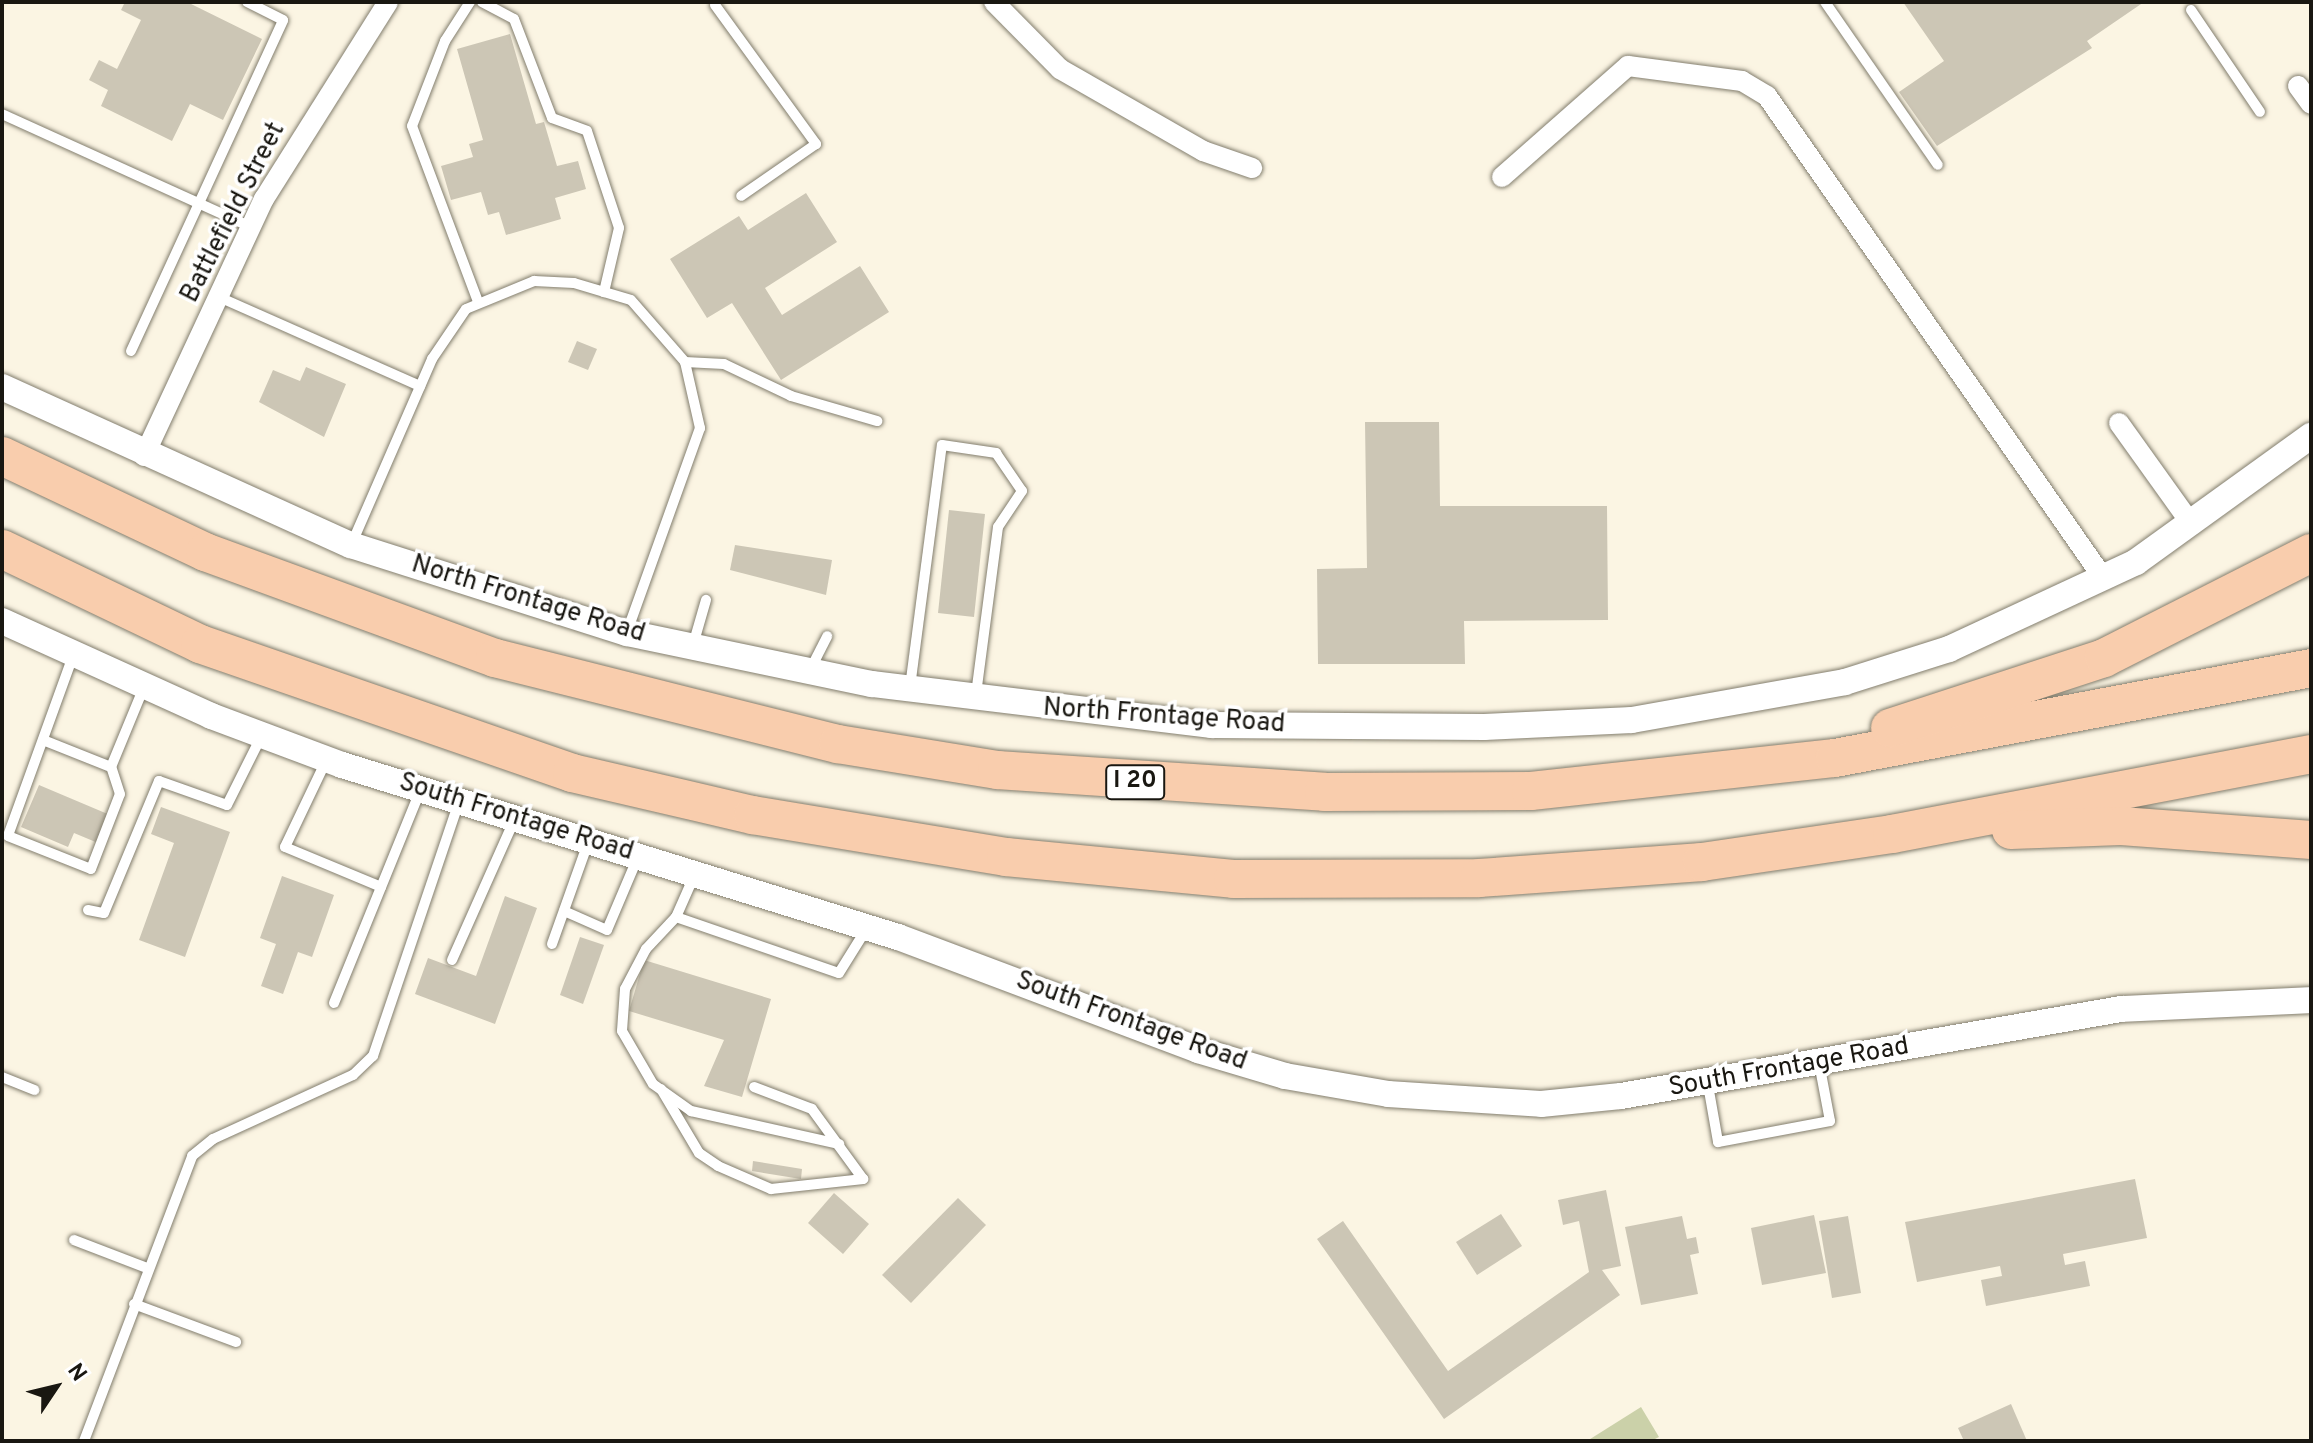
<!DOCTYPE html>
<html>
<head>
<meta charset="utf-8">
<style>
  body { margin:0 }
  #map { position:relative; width:2313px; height:1443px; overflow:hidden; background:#fbf5e3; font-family:Overpass,sans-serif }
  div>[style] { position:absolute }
  .green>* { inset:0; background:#cbd1a9 }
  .building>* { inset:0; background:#ccc6b5 }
  .roads { filter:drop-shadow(0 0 2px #827d6d) drop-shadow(0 0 2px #827d6d) }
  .service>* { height:10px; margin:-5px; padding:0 5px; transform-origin:5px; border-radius:5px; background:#fff }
  .minor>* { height:20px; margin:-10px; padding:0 10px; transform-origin:10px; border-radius:10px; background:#fff }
  .tertiary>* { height:26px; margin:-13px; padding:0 13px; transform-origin:13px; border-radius:13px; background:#fff }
  .motorway>* { height:38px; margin:-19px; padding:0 19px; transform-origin:19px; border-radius:19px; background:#f9cdad }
  span { translate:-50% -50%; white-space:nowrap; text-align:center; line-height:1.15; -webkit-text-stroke:7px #fff; paint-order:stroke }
  .shield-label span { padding:2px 6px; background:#fff; border:2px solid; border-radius:6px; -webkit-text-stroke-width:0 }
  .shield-label { font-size:24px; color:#191711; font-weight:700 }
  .street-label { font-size:26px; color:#191711 }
  .frame { position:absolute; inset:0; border:4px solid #191711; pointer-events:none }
  .north { position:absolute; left:16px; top:1347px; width:80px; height:80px; -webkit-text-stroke:6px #fff; paint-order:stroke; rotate:55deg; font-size:22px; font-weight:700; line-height:32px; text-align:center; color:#191711 }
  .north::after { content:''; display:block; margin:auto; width:28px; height:36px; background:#191711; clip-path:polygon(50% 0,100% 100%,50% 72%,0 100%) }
</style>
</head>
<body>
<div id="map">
  <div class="green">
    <i style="clip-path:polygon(1641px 1407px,1659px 1437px,1651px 1441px,1587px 1441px)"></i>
  </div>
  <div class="building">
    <i style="clip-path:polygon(125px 2px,187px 2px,262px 39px,223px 120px,190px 104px,172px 141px,101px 106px,108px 90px,89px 80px,99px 60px,117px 69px,141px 20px,121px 10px)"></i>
    <i style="clip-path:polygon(1903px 2px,2144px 2px,2087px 41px,2092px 48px,1937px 146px,1899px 92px,1944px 61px)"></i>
    <i style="clip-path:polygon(510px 34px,536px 124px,544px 122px,557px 166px,578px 161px,586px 189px,555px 198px,561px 219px,506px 235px,499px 212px,488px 215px,481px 192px,451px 200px,441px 166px,473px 157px,469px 144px,483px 140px,457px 49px)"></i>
    <i style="clip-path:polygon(806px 193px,837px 242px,765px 288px,782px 315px,860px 266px,889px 312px,781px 380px,732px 303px,707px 318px,670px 259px,739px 216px,748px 230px)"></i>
    <i style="clip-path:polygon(577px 341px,597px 349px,588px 370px,568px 362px)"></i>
    <i style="clip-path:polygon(306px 367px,346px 384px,324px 437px,259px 402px,273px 370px,300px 381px)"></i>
    <i style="clip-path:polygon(1365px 422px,1439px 422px,1440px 506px,1607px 506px,1608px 620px,1464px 621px,1465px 664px,1318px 664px,1317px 569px,1367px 568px)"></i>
    <i style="clip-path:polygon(949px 510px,985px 514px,974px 617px,938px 613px)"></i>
    <i style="clip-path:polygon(735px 545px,832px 560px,826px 595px,730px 570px)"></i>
    <i style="clip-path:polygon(39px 785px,110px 815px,98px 843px,74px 833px,68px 847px,21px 827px)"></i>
    <i style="clip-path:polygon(161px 807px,230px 832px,185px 957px,139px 940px,174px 843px,151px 834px)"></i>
    <i style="clip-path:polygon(282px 876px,334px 895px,312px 957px,298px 952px,283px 994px,261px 986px,276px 944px,260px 938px)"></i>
    <i style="clip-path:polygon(505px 896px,537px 908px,495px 1024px,415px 994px,428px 958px,476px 976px)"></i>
    <i style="clip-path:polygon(580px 937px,604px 945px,583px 1004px,560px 995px)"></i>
    <i style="clip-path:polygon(644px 960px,771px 999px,742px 1097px,704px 1086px,724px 1040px,629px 1011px)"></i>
    <i style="clip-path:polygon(753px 1161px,802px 1169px,801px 1179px,752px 1171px)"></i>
    <i style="clip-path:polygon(2135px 1179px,2147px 1238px,2063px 1254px,2065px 1265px,2085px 1261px,2090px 1286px,1986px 1306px,1981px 1280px,2002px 1276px,2000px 1266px,1917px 1282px,1905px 1222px)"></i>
    <i style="clip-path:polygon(1606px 1190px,1621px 1266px,1602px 1270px,1620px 1295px,1444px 1419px,1317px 1239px,1343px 1221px,1448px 1371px,1589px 1272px,1579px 1221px,1563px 1225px,1558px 1200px)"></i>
    <i style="clip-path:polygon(834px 1193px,869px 1224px,843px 1254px,808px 1223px)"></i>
    <i style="clip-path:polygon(958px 1198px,986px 1225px,911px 1303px,882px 1275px)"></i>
    <i style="clip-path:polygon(1501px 1214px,1522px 1246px,1477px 1275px,1456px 1242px)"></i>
    <i style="clip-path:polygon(1814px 1215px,1826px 1273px,1762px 1285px,1751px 1228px)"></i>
    <i style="clip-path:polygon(1682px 1216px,1687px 1239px,1696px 1237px,1699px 1253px,1690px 1255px,1698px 1294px,1641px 1305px,1625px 1227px)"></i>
    <i style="clip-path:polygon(1848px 1216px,1861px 1293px,1832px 1298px,1819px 1221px)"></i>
    <i style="clip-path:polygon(2011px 1404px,2027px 1441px,1964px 1441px,1958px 1428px)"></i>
  </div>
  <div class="roads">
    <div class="service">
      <i style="left:470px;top:2px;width:46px;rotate:122.7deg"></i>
      <i style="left:445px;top:41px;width:91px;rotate:111.2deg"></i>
      <i style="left:412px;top:126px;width:185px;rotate:69.4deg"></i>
      <i style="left:482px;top:2px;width:36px;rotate:28deg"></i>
      <i style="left:514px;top:19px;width:106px;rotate:69deg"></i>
      <i style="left:552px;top:118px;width:37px;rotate:20deg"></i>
      <i style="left:587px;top:131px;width:102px;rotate:71.7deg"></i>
      <i style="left:619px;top:228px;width:66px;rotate:103.2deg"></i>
      <i style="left:1825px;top:2px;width:198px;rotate:55.3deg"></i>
      <i style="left:715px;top:5px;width:172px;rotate:54deg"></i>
      <i style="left:816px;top:144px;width:91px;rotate:145.3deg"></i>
      <i style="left:2191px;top:10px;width:123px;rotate:55.9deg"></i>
      <i style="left:2px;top:114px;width:273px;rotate:24.4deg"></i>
      <i style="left:219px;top:297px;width:220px;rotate:23.9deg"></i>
      <i style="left:131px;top:351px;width:364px;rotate:-65.3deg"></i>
      <i style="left:283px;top:20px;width:40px;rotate:-153.4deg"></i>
      <i style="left:685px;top:362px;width:39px;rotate:3deg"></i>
      <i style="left:724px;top:364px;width:74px;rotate:25.5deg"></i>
      <i style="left:791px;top:396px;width:90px;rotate:16.2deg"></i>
      <i style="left:352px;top:543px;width:201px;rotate:-66.5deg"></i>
      <i style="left:432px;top:359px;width:60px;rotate:-55.8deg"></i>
      <i style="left:466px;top:309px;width:74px;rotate:-22.4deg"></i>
      <i style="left:534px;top:281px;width:40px;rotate:2.9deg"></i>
      <i style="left:574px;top:283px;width:59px;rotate:16.6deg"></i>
      <i style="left:631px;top:300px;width:82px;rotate:48.9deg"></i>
      <i style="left:685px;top:362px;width:68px;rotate:77.2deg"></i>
      <i style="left:700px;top:428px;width:217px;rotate:109.7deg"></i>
      <i style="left:693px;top:645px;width:47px;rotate:-73.9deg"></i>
      <i style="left:73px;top:656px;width:191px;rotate:109.9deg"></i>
      <i style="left:8px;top:836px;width:89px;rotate:21.7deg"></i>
      <i style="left:91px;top:869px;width:80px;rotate:-68.9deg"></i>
      <i style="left:120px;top:794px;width:28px;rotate:-108deg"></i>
      <i style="left:111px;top:767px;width:87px;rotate:-67.6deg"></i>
      <i style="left:810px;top:670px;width:38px;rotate:-63deg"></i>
      <i style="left:910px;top:687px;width:244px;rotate:-82.5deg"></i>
      <i style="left:942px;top:445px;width:55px;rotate:8.4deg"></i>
      <i style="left:996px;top:453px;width:46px;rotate:55.6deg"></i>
      <i style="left:1022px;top:491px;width:43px;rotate:123.7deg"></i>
      <i style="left:998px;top:527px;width:168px;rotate:97.5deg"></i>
      <i style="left:43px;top:740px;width:73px;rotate:21.7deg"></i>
      <i style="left:326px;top:761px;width:95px;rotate:115.5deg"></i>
      <i style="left:285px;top:847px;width:104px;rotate:22.6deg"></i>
      <i style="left:695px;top:874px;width:47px;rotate:113.8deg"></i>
      <i style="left:676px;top:917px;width:172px;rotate:19deg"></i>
      <i style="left:839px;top:973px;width:53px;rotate:-58.1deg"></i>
      <i style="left:88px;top:910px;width:16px;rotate:11deg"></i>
      <i style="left:104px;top:913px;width:143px;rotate:-67.4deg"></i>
      <i style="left:159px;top:781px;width:72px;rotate:19.4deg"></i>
      <i style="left:227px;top:805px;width:76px;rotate:-63.4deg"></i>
      <i style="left:564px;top:911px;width:47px;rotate:23.8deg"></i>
      <i style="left:607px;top:930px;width:79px;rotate:-67deg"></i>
      <i style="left:676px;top:917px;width:44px;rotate:133.2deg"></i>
      <i style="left:646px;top:949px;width:45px;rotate:117.7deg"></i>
      <i style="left:625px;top:989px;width:42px;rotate:94.1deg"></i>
      <i style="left:622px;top:1031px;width:61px;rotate:59.7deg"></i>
      <i style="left:653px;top:1084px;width:47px;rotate:35.4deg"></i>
      <i style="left:691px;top:1111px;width:152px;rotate:12.6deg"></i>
      <i style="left:552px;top:944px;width:107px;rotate:-70.4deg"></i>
      <i style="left:452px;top:960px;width:152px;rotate:-66deg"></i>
      <i style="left:334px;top:1003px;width:229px;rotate:-67.9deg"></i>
      <i style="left:2px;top:1077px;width:35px;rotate:22deg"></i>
      <i style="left:1708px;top:1085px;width:58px;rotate:80deg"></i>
      <i style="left:1718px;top:1142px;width:114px;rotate:-10.6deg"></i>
      <i style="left:1830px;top:1121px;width:59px;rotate:-100.7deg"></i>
      <i style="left:661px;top:1089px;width:74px;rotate:59.3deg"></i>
      <i style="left:699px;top:1153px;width:23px;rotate:34deg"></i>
      <i style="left:718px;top:1166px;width:58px;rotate:23.5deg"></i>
      <i style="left:771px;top:1189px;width:93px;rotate:-6.2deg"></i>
      <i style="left:863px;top:1179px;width:87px;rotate:-126.1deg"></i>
      <i style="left:812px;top:1109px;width:62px;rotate:-159.2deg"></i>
      <i style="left:74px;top:1240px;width:78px;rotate:21deg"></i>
      <i style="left:134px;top:1304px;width:109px;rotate:20.4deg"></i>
      <i style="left:84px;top:1441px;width:305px;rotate:-69.2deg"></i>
      <i style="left:192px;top:1156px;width:27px;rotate:-39deg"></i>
      <i style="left:213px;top:1139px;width:154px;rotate:-24.6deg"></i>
      <i style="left:353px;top:1075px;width:28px;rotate:-44deg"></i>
      <i style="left:373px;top:1056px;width:268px;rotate:-71.3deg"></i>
    </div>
    <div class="minor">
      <i style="left:994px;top:2px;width:94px;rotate:45.4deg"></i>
      <i style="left:1060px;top:69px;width:165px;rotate:29.8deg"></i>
      <i style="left:1203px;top:151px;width:52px;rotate:19.1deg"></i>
      <i style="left:2298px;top:86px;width:22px;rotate:54deg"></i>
      <i style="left:1502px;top:177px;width:168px;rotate:-41.4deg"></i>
      <i style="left:1628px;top:66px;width:115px;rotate:7.5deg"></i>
      <i style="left:1742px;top:81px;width:29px;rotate:31deg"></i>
      <i style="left:1767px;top:96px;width:589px;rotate:55.1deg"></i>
      <i style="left:2119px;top:423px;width:125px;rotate:54.4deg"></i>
      <i style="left:144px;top:456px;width:284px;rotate:-65deg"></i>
      <i style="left:264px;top:199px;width:233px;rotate:-57.8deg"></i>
    </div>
    <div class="tertiary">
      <i style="left:2px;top:387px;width:383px;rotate:24.4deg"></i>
      <i style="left:351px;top:545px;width:290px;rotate:17.7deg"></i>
      <i style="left:627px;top:633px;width:250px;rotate:11.8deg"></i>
      <i style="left:872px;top:684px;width:342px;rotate:6.9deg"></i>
      <i style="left:1212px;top:725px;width:272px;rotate:0.4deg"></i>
      <i style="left:1484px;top:727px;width:148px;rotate:-2.7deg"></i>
      <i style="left:1632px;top:720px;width:216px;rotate:-10.1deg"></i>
      <i style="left:1845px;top:682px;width:109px;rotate:-17.6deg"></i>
      <i style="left:1949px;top:649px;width:206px;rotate:-24.9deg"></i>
      <i style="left:2136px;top:562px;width:216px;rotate:-35.8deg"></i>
      <i style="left:2px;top:621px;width:230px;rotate:24.4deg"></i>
      <i style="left:211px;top:716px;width:140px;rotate:20.5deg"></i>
      <i style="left:342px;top:765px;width:582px;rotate:17.19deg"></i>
      <i style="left:898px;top:937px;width:321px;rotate:20.6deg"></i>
      <i style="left:1198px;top:1050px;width:91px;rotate:16.6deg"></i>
      <i style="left:1285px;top:1076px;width:105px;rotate:9.9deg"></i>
      <i style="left:1388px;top:1094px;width:153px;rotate:3.7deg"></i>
      <i style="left:1541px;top:1104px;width:80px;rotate:-5.7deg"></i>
      <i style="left:1621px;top:1096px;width:508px;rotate:-9.87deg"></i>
      <i style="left:2121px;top:1009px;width:190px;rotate:-2.7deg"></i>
    </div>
    <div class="motorway">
      <i style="left:2px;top:456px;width:225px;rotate:25.3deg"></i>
      <i style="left:205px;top:552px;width:309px;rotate:20.1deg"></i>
      <i style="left:495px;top:658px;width:354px;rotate:14.1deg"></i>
      <i style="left:838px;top:744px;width:161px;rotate:9.3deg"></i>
      <i style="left:997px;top:770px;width:328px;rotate:3.8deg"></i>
      <i style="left:1324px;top:792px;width:207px;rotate:-0.3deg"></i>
      <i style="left:1531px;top:791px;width:306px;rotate:-6.2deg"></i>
      <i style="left:1835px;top:758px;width:484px;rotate:-10.7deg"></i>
      <i style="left:2px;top:549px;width:220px;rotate:25.6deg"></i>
      <i style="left:200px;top:644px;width:394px;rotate:19.1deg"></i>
      <i style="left:572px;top:773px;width:186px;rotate:13.1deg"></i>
      <i style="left:753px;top:815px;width:256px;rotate:9.4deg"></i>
      <i style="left:1006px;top:857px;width:228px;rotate:5.5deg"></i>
      <i style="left:1233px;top:879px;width:246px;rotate:-0.2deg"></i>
      <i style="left:1479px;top:878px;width:224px;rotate:-4.1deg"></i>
      <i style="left:1702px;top:862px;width:192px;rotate:-8.4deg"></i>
      <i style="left:1892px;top:834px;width:427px;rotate:-10.8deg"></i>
      <i style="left:1890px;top:728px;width:225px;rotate:-18.1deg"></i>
      <i style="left:2104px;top:658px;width:232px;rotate:-26.9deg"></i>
      <i style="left:2011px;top:830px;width:110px;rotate:-2.1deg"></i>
      <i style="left:2121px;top:826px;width:191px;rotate:4.2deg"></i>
    </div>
  </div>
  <div class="shield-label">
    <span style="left:1135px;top:782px">I 20</span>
  </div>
  <div class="street-label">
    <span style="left:234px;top:213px;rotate:-63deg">Battlefield Street</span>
    <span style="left:528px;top:600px;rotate:17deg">North Frontage Road</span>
    <span style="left:1164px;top:717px;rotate:4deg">North Frontage Road</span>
    <span style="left:516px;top:818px;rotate:17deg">South Frontage Road</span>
    <span style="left:1131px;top:1022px;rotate:20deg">South Frontage Road</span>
    <span style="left:1789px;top:1068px;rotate:-10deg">South Frontage Road</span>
  </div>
  <div class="frame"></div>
  <div class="north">N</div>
</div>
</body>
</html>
